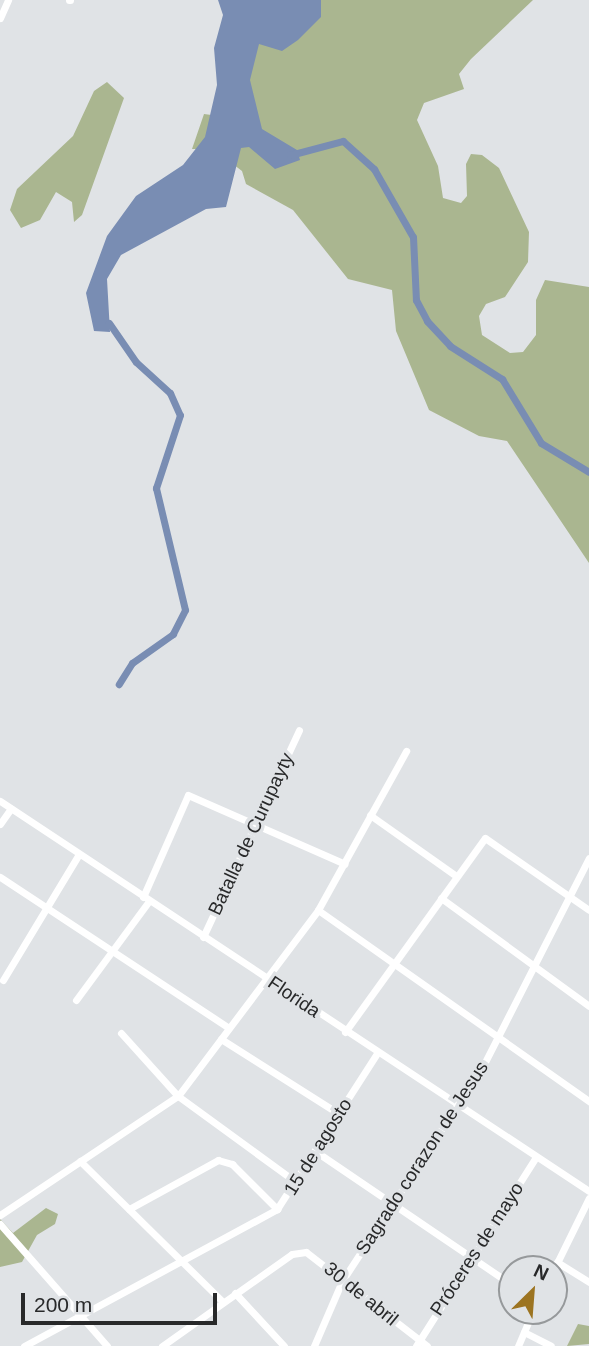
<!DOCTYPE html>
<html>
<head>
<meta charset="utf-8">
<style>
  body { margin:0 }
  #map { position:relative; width:589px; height:1346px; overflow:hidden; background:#e0e3e6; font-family:Helvetica,sans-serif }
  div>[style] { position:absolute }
  .green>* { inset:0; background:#aab690 }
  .water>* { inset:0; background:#798db3 }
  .canal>* { height:7px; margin:-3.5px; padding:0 3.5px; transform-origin:3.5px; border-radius:3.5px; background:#798db3 }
  .minor>* { height:7px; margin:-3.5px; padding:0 3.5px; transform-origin:3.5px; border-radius:3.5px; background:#fff }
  span { translate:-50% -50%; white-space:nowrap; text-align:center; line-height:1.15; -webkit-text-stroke:7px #e0e3e6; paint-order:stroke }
  .street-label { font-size:19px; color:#28292a }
  .north { position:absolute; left:498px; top:1255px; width:70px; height:70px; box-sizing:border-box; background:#e0e3e6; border:2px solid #96999b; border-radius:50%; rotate:25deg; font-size:19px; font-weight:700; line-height:28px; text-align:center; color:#28292a }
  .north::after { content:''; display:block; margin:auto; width:24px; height:32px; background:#9c7421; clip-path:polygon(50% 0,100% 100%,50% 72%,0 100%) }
  .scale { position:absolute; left:21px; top:1293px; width:196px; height:32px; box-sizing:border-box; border:4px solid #28292a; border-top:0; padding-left:9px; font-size:21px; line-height:24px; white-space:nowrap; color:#28292a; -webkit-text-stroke:5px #e0e3e6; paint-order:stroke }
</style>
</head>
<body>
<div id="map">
  <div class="green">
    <i style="clip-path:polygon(264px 0,533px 0,471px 59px,459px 74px,464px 89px,424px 103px,417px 120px,438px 166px,443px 198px,461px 203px,467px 196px,466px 164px,471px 154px,482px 155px,499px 168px,529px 232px,528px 262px,505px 297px,486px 304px,479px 316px,482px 335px,510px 353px,523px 352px,536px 335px,536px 300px,545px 280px,589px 287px,589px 563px,507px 441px,479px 436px,429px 410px,396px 331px,392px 290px,348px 279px,293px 210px,246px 184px,242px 171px,213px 149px,192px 149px,204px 114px,219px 116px,241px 89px)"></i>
    <i style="clip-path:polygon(107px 82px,124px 98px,82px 215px,74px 222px,72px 202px,56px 192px,40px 220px,21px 228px,10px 210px,17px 189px,73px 136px,94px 91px)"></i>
    <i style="clip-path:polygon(46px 1208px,58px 1214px,55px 1224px,37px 1235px,22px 1262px,0 1267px,0 1219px,13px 1233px)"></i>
    <i style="clip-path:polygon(578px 1324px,589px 1326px,589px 1344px,567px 1346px)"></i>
  </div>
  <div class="water">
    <i style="clip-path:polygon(218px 0,321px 0,321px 17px,298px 40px,282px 51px,259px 44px,250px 80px,262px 129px,297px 150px,300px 160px,275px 169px,249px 147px,241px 148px,226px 207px,206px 209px,121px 255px,107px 279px,110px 332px,94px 331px,86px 293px,107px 236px,136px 196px,183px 165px,205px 137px,217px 85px,214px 48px,223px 15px)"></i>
  </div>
  <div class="canal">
    <i style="left:290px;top:155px;width:55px;rotate:-14.8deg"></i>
    <i style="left:343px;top:141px;width:42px;rotate:42.1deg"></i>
    <i style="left:374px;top:169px;width:78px;rotate:60.2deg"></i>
    <i style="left:413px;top:237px;width:63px;rotate:87.3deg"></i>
    <i style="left:416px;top:300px;width:24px;rotate:62deg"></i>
    <i style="left:427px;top:321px;width:34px;rotate:47deg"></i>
    <i style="left:450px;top:346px;width:62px;rotate:32.4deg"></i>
    <i style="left:502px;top:379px;width:75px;rotate:58.6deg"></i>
    <i style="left:541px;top:443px;width:56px;rotate:31.1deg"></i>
    <i style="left:109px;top:323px;width:47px;rotate:55.3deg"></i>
    <i style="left:136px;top:362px;width:46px;rotate:42.4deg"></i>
    <i style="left:170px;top:393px;width:24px;rotate:66deg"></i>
    <i style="left:180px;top:415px;width:77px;rotate:108.2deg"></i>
    <i style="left:156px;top:488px;width:125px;rotate:76.6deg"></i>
    <i style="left:185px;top:610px;width:27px;rotate:117deg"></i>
    <i style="left:173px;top:634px;width:50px;rotate:144.7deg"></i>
    <i style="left:132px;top:663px;width:25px;rotate:122deg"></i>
  </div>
  <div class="minor">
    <i style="left:69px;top:0;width:1px"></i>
    <i style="left:0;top:18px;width:20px;rotate:-66deg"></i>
    <i style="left:0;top:801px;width:706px;rotate:33.51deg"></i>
    <i style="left:370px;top:815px;width:105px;rotate:35.3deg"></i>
    <i style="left:0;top:824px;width:19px;rotate:-55deg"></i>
    <i style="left:0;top:877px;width:274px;rotate:33.4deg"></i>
    <i style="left:143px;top:897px;width:111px;rotate:-66.2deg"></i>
    <i style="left:188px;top:795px;width:171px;rotate:23.7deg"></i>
    <i style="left:441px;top:898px;width:183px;rotate:36.1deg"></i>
    <i style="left:318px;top:910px;width:332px;rotate:35.2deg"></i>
    <i style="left:203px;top:937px;width:228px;rotate:-65.1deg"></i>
    <i style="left:3px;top:980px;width:147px;rotate:-58.9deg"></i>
    <i style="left:76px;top:1000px;width:123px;rotate:-53.6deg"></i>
    <i style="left:345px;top:1032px;width:239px;rotate:-54.2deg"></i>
    <i style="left:485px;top:838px;width:126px;rotate:34.7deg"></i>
    <i style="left:121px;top:1033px;width:85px;rotate:47.9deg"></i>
    <i style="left:178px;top:1096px;width:146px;rotate:36.1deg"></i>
    <i style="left:221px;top:1039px;width:140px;rotate:32.4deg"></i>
    <i style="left:315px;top:1151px;width:238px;rotate:34.2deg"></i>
    <i style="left:80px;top:1161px;width:201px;rotate:44.6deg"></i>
    <i style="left:129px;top:1209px;width:102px;rotate:-28.8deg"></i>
    <i style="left:218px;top:1160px;width:15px;rotate:16deg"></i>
    <i style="left:232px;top:1164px;width:64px;rotate:45deg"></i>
    <i style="left:0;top:1215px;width:214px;rotate:-33.8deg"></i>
    <i style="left:178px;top:1096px;width:233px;rotate:-53deg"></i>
    <i style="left:318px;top:910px;width:182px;rotate:-61deg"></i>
    <i style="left:0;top:1224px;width:162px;rotate:48.7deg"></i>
    <i style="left:557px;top:1262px;width:38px;rotate:32deg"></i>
    <i style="left:554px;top:1269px;width:79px;rotate:-63.8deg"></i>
    <i style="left:235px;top:1293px;width:72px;rotate:47.2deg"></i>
    <i style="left:524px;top:1332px;width:30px;rotate:27deg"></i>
    <i style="left:24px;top:1346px;width:288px;rotate:-28.4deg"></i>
    <i style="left:277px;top:1209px;width:185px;rotate:-57.3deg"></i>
    <i style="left:162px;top:1346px;width:159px;rotate:-35.3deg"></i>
    <i style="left:292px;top:1254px;width:14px;rotate:-8deg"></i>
    <i style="left:306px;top:1252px;width:153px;rotate:37.8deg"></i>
    <i style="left:314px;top:1346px;width:71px;rotate:-66.7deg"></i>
    <i style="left:342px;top:1281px;width:259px;rotate:-56.8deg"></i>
    <i style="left:484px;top:1064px;width:231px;rotate:-63deg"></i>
    <i style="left:416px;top:1346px;width:224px;rotate:-57.6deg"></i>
    <i style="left:518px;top:1346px;width:38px;rotate:-67deg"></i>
  </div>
  <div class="street-label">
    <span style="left:251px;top:834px;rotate:-65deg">Batalla de Curupayty</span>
    <span style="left:294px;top:997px;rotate:34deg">Florida</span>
    <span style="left:318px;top:1147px;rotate:-58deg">15 de agosto</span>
    <span style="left:422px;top:1158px;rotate:-57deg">Sagrado corazon de Jesus</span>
    <span style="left:477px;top:1249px;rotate:-57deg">Próceres de mayo</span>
    <span style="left:361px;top:1294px;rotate:39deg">30 de abril</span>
  </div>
  <div class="north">N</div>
  <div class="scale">200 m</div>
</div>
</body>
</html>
